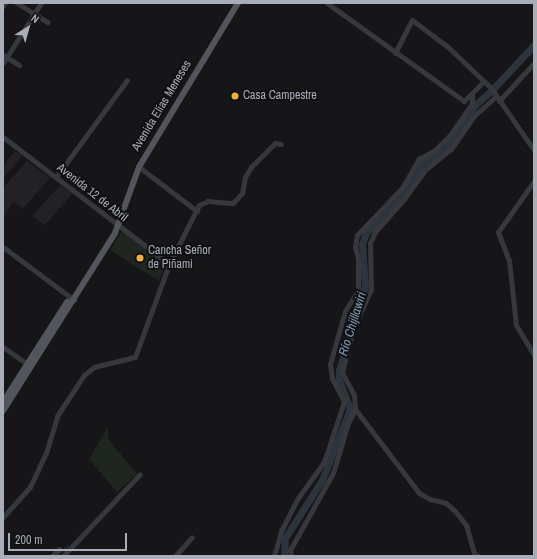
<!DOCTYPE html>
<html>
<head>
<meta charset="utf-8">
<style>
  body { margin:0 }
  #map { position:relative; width:537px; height:559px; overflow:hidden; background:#161618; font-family:"Archivo Narrow",sans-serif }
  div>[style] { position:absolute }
  .built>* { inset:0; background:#222225 }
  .green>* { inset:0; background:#1e261f }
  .stream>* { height:1px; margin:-0.5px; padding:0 0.5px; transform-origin:0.5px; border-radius:0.5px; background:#2c353c }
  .river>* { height:7px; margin:-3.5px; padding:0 3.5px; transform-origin:3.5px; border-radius:3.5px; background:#2c353c }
  .minor>* { height:5px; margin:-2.5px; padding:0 2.5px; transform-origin:2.5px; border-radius:2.5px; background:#37383d }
  .major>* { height:6px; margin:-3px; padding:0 3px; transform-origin:3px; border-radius:3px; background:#53555c }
  .dots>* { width:11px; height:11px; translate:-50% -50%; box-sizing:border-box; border:2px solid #111113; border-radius:50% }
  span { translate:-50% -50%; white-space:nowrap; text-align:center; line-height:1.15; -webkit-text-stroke:4px #111113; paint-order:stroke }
  .poi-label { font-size:12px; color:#a8adb8 }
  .left { translate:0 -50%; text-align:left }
  .street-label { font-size:12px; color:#a8adb8 }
  .water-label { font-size:13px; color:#7f9bb3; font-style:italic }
  .frame { position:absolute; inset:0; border:4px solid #a8adb8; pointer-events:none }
  .north { position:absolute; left:8px; top:8px; width:40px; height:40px; -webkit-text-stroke:3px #111113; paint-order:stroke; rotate:37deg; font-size:11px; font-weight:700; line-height:16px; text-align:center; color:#a8adb8 }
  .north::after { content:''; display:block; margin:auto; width:14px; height:18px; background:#a8adb8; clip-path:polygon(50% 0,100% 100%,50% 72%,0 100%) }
  .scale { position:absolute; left:8px; top:533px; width:119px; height:18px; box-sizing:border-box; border:2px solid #a8adb8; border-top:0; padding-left:5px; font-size:12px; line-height:14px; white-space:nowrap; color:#a8adb8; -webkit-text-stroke:3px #111113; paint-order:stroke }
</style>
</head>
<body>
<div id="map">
  <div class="built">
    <i style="clip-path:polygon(15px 151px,22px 156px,3px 178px,3px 166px)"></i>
    <i style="clip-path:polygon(27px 161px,50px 178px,23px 209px,14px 202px,3px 217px,3px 188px)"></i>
    <i style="clip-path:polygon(60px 185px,72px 194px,45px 225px,32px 216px)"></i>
  </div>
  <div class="green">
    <i style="clip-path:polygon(122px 231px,166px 264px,159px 281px,110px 250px)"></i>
    <i style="clip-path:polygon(108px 427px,109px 440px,137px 474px,117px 492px,89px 459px)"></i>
  </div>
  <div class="stream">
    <i style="left:56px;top:556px;width:16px;rotate:-43deg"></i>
  </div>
  <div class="river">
    <i style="left:284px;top:556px;width:18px;rotate:-87deg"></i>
    <i style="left:285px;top:538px;width:69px;rotate:-57.5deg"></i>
    <i style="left:322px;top:480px;width:76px;rotate:-68.5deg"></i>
    <i style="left:350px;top:409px;width:31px;rotate:-111deg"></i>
    <i style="left:339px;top:380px;width:10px;rotate:-90deg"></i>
    <i style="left:339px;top:370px;width:88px;rotate:-72.8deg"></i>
    <i style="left:365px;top:286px;width:42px;rotate:-94.1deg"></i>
    <i style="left:362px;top:244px;width:12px;rotate:-70deg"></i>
    <i style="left:366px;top:233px;width:49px;rotate:-45deg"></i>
    <i style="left:401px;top:198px;width:41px;rotate:-57.8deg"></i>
    <i style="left:423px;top:163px;width:26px;rotate:-32deg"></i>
    <i style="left:445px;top:149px;width:53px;rotate:-55.7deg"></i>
    <i style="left:475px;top:105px;width:21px;rotate:-41deg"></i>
    <i style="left:491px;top:91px;width:63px;rotate:-46.9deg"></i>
  </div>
  <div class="minor">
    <i style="left:17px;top:3px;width:36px;rotate:32deg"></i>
    <i style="left:327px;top:3px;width:168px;rotate:35.6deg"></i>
    <i style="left:464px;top:101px;width:27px;rotate:-45deg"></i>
    <i style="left:3px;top:6px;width:4px;rotate:-56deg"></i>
    <i style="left:395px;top:53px;width:37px;rotate:-63deg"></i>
    <i style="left:412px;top:20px;width:45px;rotate:36.9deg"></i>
    <i style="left:448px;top:47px;width:59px;rotate:43.6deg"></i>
    <i style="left:491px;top:88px;width:75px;rotate:55.3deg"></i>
    <i style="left:3px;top:55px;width:19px;rotate:32deg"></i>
    <i style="left:3px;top:63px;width:71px;rotate:-57.7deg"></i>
    <i style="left:499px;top:101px;width:52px;rotate:-47.4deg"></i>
    <i style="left:3px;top:137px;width:209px;rotate:37.4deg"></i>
    <i style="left:139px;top:167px;width:73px;rotate:37.2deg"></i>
    <i style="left:56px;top:177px;width:120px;rotate:-53.8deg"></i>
    <i style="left:534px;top:181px;width:62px;rotate:125.2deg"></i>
    <i style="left:498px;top:232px;width:30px;rotate:69deg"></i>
    <i style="left:509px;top:260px;width:65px;rotate:83.9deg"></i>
    <i style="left:516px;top:325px;width:35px;rotate:59deg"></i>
    <i style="left:3px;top:247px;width:89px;rotate:36.7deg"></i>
    <i style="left:3px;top:347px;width:33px;rotate:35deg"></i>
    <i style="left:355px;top:409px;width:106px;rotate:52.7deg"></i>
    <i style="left:419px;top:493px;width:13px;rotate:29deg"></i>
    <i style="left:430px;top:499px;width:16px;rotate:14deg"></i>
    <i style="left:446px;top:503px;width:12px;rotate:42deg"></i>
    <i style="left:455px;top:511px;width:18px;rotate:52deg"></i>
    <i style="left:466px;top:525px;width:29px;rotate:74deg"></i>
    <i style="left:474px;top:553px;width:5px;rotate:37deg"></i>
    <i style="left:3px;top:517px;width:40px;rotate:-48deg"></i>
    <i style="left:30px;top:487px;width:38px;rotate:-65deg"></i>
    <i style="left:46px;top:453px;width:39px;rotate:-73deg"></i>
    <i style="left:57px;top:416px;width:49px;rotate:-56.6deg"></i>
    <i style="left:84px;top:375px;width:13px;rotate:-39deg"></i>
    <i style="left:94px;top:367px;width:42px;rotate:-13.7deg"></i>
    <i style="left:135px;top:357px;width:99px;rotate:-69.9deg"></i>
    <i style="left:169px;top:264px;width:66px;rotate:-63deg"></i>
    <i style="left:199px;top:205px;width:10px;rotate:-24deg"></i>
    <i style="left:208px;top:201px;width:25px;rotate:5deg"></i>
    <i style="left:233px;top:203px;width:13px;rotate:-48deg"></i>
    <i style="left:242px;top:193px;width:16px;rotate:-79deg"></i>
    <i style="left:245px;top:177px;width:12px;rotate:-59deg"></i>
    <i style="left:251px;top:167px;width:34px;rotate:-45deg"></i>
    <i style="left:275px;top:143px;width:6px;rotate:9deg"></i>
    <i style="left:52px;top:556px;width:10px;rotate:-45deg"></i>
    <i style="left:63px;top:556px;width:112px;rotate:-46.8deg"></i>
    <i style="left:175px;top:556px;width:25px;rotate:-48deg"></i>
    <i style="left:274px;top:556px;width:26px;rotate:-74deg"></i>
    <i style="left:281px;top:531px;width:37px;rotate:-63deg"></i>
    <i style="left:298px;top:498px;width:44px;rotate:-54.2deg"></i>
    <i style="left:324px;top:462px;width:57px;rotate:-71.6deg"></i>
    <i style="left:342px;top:408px;width:7px;rotate:-74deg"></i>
    <i style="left:344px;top:401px;width:26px;rotate:-118deg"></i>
    <i style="left:332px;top:378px;width:14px;rotate:-98deg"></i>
    <i style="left:330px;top:364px;width:55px;rotate:-74.2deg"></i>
    <i style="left:345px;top:311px;width:25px;rotate:-58deg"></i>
    <i style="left:358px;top:290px;width:32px;rotate:-90deg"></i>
    <i style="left:358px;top:258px;width:11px;rotate:-105deg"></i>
    <i style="left:355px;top:247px;width:12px;rotate:-81deg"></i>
    <i style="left:357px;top:235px;width:65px;rotate:-46.2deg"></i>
    <i style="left:402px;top:188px;width:34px;rotate:-60deg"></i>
    <i style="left:419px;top:159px;width:18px;rotate:-29deg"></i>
    <i style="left:435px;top:150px;width:21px;rotate:-45deg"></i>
    <i style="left:450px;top:135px;width:39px;rotate:-55deg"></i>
    <i style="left:472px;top:103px;width:9px;rotate:-90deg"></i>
    <i style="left:291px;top:556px;width:6px;rotate:-99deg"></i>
    <i style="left:290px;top:550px;width:88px;rotate:-60.8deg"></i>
    <i style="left:333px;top:473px;width:52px;rotate:-73.3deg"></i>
    <i style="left:348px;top:423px;width:16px;rotate:-63deg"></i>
    <i style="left:355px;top:409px;width:14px;rotate:-94deg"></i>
    <i style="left:354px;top:395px;width:26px;rotate:-118deg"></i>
    <i style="left:342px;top:372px;width:48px;rotate:-75.4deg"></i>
    <i style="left:354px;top:326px;width:40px;rotate:-65deg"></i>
    <i style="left:371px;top:290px;width:47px;rotate:-91.2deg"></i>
    <i style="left:370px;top:243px;width:12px;rotate:-66deg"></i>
    <i style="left:375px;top:232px;width:44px;rotate:-48.7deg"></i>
    <i style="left:404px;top:199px;width:37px;rotate:-54deg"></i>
    <i style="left:426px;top:169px;width:32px;rotate:-39deg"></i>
    <i style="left:451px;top:149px;width:40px;rotate:-55.1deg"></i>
    <i style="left:474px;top:116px;width:30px;rotate:-42deg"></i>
  </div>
  <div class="major">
    <i style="left:3px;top:402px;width:119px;rotate:-57.4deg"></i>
    <i style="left:3px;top:411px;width:210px;rotate:-57.8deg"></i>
    <i style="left:115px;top:233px;width:70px;rotate:-70deg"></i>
    <i style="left:139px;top:167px;width:192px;rotate:-58.9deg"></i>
  </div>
  <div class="dots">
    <i style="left:235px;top:96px;background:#f2b134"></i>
    <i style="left:140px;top:258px;background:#f2b134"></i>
  </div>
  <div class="poi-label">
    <span class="left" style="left:243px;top:96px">Casa Campestre</span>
    <span class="left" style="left:148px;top:258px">Cancha Señor<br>de Piñami</span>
  </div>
  <div class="street-label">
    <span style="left:162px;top:106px;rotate:-59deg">Avenida Elías Meneses</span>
    <span style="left:92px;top:193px;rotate:38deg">Avenida 12 de Abril</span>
  </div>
  <div class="water-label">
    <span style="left:353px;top:324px;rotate:-73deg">Río Chijllawiri</span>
  </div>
  <div class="frame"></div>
  <div class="north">N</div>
  <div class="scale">200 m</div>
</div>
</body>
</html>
